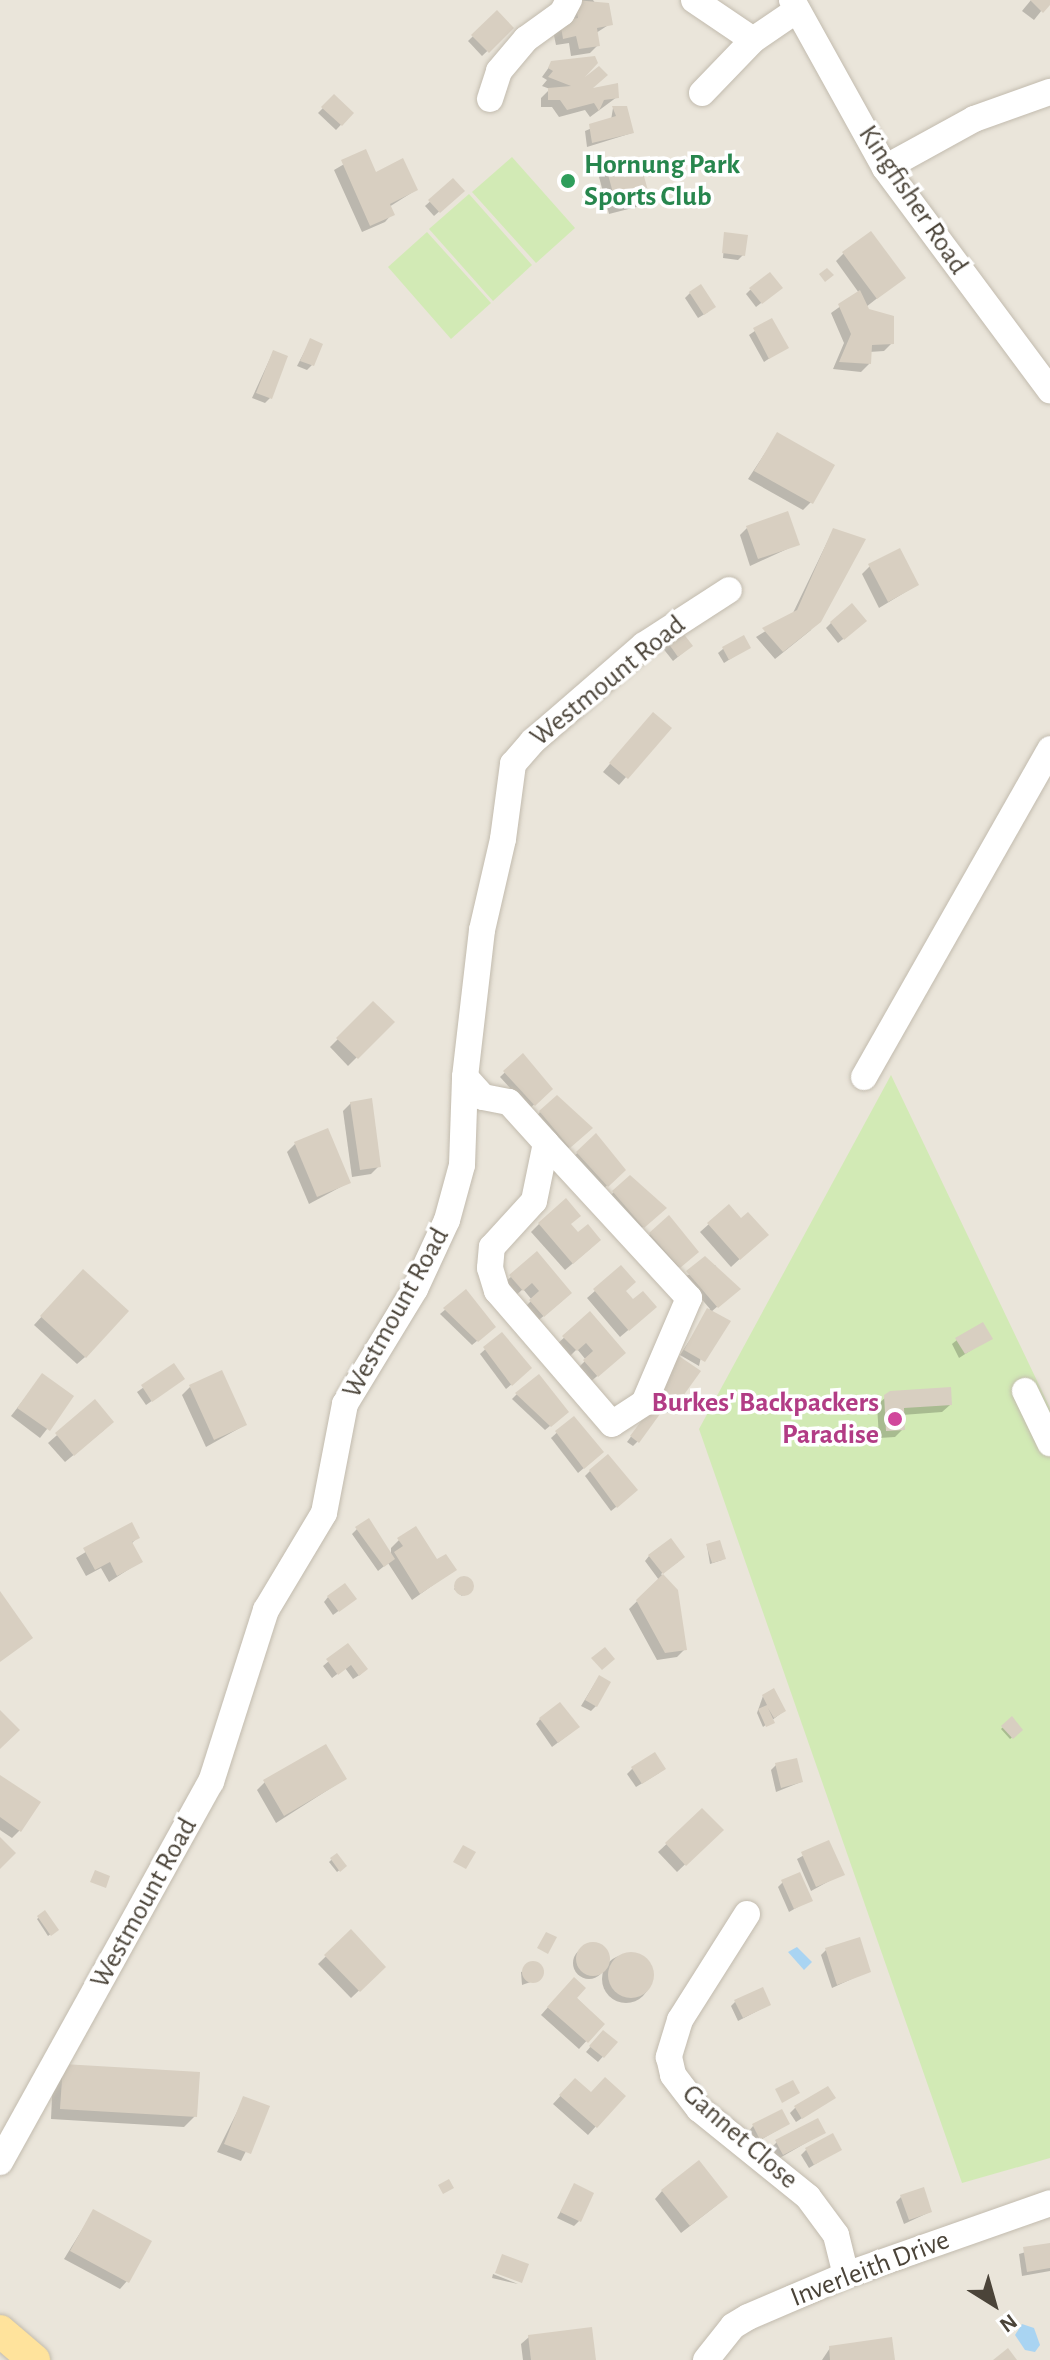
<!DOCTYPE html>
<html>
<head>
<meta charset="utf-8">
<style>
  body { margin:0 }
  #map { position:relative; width:1050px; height:2360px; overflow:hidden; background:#f6f3ec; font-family:"Alegreya Sans",sans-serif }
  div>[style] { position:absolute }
  .residential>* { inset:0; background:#eae5da }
  .green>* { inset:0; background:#d2eab5 }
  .water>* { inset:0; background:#a9d4f2 }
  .shadow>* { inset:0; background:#0003 }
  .round { border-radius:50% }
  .building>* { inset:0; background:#d8cfc1 }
  .roads { filter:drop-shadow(0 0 2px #c2bbae) drop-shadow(0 0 2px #c2bbae) }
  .minor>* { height:26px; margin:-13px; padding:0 13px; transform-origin:13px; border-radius:13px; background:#fff }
  .major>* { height:32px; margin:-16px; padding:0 16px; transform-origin:16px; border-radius:16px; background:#ffe39c }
  .dots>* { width:22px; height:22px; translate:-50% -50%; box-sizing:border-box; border:4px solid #fff; border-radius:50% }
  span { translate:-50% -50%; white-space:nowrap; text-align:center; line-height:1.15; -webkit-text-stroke:7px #fff; paint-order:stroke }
  .leisure-label { font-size:28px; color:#27864d; font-weight:700 }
  .left { translate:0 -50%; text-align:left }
  .street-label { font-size:28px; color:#4b4439 }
  .hotel-label { font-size:28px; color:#b23c85; font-weight:700 }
  .right { translate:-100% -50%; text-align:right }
  .north { position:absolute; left:954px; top:2264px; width:80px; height:80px; -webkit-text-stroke:6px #fff; paint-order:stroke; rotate:143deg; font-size:22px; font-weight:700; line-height:32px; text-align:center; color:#4b4439 }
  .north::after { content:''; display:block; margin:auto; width:28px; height:36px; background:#4b4439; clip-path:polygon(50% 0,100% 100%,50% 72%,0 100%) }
</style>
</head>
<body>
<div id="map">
  <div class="residential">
    <i style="clip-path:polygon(0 0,1050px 0,1050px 2360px,0 2360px)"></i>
  </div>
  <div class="green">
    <i style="clip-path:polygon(512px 157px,575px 228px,536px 263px,472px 192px)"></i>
    <i style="clip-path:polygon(469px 194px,532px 265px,493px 301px,429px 229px)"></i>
    <i style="clip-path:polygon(427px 232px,491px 303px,451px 339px,388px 267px)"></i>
    <i style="clip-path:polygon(891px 1075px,1050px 1408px,1050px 2158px,962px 2183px,699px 1429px)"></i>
  </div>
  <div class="water">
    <i style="clip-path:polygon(797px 1947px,812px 1962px,804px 1970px,788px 1952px)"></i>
    <i style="clip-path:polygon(1022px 2324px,1034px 2328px,1040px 2345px,1035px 2352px,1025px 2350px,1015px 2335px)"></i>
  </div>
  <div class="shadow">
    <i style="clip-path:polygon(566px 0,593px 0,610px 24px,596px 33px,598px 45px,590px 53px,571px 56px,569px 43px,556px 45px,553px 31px)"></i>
    <i style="clip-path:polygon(1031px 0,1050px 0,1034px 20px,1022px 11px)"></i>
    <i style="clip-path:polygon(497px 13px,512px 28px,482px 56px,468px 41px)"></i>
    <i style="clip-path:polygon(552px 63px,588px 91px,617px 97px,590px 117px,585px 110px,559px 117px,552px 107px,541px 107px,541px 98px,550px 89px,542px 86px,547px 80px,542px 77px)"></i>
    <i style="clip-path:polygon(334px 97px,352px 113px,336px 130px,318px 113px)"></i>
    <i style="clip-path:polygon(613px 108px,625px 108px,632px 133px,587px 147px,585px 131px,611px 120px)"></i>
    <i style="clip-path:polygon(365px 152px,375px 174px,416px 190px,389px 207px,392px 214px,385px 222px,362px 232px,334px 170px)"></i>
    <i style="clip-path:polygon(607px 169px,648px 198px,640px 206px,609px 214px,599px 177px)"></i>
    <i style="clip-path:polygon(453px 181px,462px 191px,434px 216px,425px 206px)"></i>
    <i style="clip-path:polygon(725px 234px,743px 255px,738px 260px,723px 258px)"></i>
    <i style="clip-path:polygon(844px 253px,903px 278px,866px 307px,892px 343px,884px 351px,869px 352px,869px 364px,861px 372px,833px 369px,844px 343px,831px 313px,859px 293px,836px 261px)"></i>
    <i style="clip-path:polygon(750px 290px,775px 292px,756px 307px,746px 294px)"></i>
    <i style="clip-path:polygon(690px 293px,708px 312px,698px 318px,685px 298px)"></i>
    <i style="clip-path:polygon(771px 320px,786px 347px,764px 362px,749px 335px)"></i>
    <i style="clip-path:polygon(310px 341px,312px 365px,307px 370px,297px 366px)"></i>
    <i style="clip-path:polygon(273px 352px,270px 398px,265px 403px,252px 398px)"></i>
    <i style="clip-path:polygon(777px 435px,811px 502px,803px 510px,748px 479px)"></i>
    <i style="clip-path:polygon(747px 528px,798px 544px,750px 566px,740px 535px)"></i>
    <i style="clip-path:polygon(833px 530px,811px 630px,775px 659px,756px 637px,792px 615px)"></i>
    <i style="clip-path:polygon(870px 566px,917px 585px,879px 608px,862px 574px)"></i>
    <i style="clip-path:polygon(831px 623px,860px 626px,838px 643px,826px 628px)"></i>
    <i style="clip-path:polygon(667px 642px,685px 651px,673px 661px,662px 647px)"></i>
    <i style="clip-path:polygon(749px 647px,724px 663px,718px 653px,723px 649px)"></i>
    <i style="clip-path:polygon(645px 723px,626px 777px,619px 785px,603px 772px)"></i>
    <i style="clip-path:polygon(373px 1004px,392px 1022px,348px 1066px,330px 1047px)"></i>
    <i style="clip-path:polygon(523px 1055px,551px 1089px,529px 1109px,500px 1077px)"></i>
    <i style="clip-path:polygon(351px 1103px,379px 1166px,371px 1174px,352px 1177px,343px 1111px)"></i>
    <i style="clip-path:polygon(540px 1112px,586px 1133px,565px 1151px,536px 1117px)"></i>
    <i style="clip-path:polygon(596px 1136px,624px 1170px,602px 1190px,572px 1158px)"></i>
    <i style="clip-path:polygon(295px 1144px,348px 1183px,309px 1204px,287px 1152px)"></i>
    <i style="clip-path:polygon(614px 1192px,659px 1213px,638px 1231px,609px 1197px)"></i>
    <i style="clip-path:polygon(728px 1207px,758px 1242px,731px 1267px,700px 1232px)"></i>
    <i style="clip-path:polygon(668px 1218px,696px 1251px,674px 1271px,645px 1239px)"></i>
    <i style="clip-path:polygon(539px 1224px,569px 1225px,591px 1248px,565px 1270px,531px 1232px)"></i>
    <i style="clip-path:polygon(537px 1254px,562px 1301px,535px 1323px,523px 1309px,532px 1300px,523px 1289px,514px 1297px,503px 1284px)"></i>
    <i style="clip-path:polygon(715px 1265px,733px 1293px,711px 1312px,699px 1366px,680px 1355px,710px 1309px,683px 1277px)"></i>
    <i style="clip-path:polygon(621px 1268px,624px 1291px,646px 1315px,620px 1337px,587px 1298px)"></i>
    <i style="clip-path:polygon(75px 1280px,85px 1357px,77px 1364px,34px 1325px)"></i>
    <i style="clip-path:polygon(466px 1292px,489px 1331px,472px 1345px,440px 1314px)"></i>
    <i style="clip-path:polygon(590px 1314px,616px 1360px,589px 1383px,577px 1369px,586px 1360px,577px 1349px,568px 1358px,556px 1345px)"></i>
    <i style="clip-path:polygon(502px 1334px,525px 1373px,506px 1389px,480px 1354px)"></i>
    <i style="clip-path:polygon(990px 1338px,959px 1358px,952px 1344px,957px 1340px)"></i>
    <i style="clip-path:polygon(674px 1364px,672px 1408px,667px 1413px,649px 1401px)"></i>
    <i style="clip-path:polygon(174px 1366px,183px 1379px,146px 1405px,137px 1392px)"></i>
    <i style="clip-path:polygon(42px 1376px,72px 1397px,40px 1438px,11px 1416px)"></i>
    <i style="clip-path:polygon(190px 1387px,245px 1425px,206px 1447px,182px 1395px)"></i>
    <i style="clip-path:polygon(517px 1394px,562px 1416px,545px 1430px,512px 1399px)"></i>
    <i style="clip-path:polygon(886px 1397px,950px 1405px,942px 1412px,902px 1415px,903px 1429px,895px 1437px,879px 1438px,877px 1405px)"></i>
    <i style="clip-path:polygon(95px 1402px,104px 1430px,65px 1462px,48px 1443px)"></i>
    <i style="clip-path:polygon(647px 1415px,638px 1441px,633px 1446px,627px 1442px)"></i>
    <i style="clip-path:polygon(573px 1418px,597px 1457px,578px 1473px,551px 1438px)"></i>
    <i style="clip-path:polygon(590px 1471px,631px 1495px,611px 1511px,585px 1476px)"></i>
    <i style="clip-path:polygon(131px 1524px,138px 1537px,131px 1544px,140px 1562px,109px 1582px,101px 1568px,86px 1576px,76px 1558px)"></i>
    <i style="clip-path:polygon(357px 1529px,391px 1557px,391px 1548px,399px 1540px,454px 1570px,412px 1600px,388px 1563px,378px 1571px,352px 1534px)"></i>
    <i style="clip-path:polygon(707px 1546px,722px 1560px,710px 1564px)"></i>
    <i style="clip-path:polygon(649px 1556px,678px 1562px,661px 1574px,676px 1590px,685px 1649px,677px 1657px,657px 1660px,629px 1609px,659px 1580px,645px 1561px)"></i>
    <i style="clip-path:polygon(465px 1578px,472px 1584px,462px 1596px,454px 1589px)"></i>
    <i style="clip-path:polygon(328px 1597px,349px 1603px,333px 1615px,324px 1602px)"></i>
    <i style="clip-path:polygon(348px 1645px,361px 1674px,353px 1679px,345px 1668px,332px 1678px,323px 1666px)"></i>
    <i style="clip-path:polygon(595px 1683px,596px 1706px,591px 1711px,581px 1706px)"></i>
    <i style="clip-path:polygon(763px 1696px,784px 1711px,763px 1727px,757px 1713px)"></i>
    <i style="clip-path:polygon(540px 1719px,572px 1732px,552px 1747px,536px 1724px)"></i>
    <i style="clip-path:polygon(1012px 1719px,1021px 1730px,1010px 1739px,1001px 1729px)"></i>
    <i style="clip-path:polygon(776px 1765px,801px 1782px,776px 1792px,771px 1770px)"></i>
    <i style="clip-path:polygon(632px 1769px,659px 1773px,636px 1787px,627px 1774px)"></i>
    <i style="clip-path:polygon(0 1777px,20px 1830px,12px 1838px,0 1830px)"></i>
    <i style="clip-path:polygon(345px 1779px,276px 1823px,257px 1790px,265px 1782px)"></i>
    <i style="clip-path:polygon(702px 1811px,721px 1830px,677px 1872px,658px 1852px)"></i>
    <i style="clip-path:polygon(828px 1842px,842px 1874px,811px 1891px,797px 1859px)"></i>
    <i style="clip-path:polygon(337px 1855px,345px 1866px,337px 1872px,329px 1862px)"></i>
    <i style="clip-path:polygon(783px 1882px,810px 1900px,789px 1912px,778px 1887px)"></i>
    <i style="clip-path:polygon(45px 1913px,56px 1930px,48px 1936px,37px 1919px)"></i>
    <i style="clip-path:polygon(351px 1932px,384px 1967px,351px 1998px,318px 1964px)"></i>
    <i class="round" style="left:573px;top:1947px;width:32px;height:32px"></i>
    <i style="clip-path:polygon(826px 1950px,869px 1971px,832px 1988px,821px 1955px)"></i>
    <i class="round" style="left:602px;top:1955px;width:48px;height:48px"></i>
    <i style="clip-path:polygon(538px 1966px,539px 1979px,522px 1985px,521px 1972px)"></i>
    <i style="clip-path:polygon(566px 1987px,602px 2024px,579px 2049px,541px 2015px)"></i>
    <i style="clip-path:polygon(736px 2001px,769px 2005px,738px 2021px,731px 2006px)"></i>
    <i style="clip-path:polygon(603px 2032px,615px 2043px,598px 2062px,586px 2052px)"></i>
    <i style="clip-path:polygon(64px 2066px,195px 2116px,184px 2127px,51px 2119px,53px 2076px)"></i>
    <i style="clip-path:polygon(575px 2080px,591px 2095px,623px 2096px,588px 2135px,553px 2104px)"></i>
    <i style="clip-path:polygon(244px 2098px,268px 2107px,241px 2161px,217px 2152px)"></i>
    <i style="clip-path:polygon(833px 2098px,796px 2122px,790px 2113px,795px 2108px)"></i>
    <i style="clip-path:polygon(788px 2124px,755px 2143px,749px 2131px,753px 2126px)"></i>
    <i style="clip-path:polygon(823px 2133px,778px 2159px,772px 2147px,777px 2142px)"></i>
    <i style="clip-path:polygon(840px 2149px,809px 2168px,801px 2155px,806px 2150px)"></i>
    <i style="clip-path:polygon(575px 2186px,579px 2221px,574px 2226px,557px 2218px)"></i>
    <i style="clip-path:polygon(662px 2191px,717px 2205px,681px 2233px,655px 2199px)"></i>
    <i style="clip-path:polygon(901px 2197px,930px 2212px,904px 2224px,896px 2202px)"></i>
    <i style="clip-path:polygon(93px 2212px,127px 2281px,120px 2289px,64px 2259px)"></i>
    <i style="clip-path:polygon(1050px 2245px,1050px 2271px,1022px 2276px,1019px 2254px)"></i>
    <i style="clip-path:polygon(493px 2274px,518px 2284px,492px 2278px)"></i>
    <i style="clip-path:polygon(529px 2337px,593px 2360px,523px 2360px,521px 2344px)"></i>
    <i style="clip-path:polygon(830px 2348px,893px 2360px,822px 2360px)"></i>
  </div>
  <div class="building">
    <i style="clip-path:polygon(575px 0,609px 3px,613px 25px,597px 28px,600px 46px,579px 49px,576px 36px,563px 39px,560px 21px,578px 18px)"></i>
    <i style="clip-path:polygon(1030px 0,1050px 0,1050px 5px,1043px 13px)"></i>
    <i style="clip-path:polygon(497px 10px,514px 28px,489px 53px,471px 35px)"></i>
    <i style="clip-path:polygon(595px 56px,598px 63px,585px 77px,599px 66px,608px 75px,593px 88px,618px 83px,619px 98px,604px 100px,599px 111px,594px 103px,567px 110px,560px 100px,548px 100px,548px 88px,571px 86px,548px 77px,553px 71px,548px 68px,551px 61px)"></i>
    <i style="clip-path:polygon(334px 94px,354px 113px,342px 126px,321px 107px)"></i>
    <i style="clip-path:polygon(612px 106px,627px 106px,634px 133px,592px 143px,589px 124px,616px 116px)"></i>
    <i style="clip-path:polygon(366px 149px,376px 172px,403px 158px,418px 190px,390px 204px,395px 215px,370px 226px,341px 160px)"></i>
    <i style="clip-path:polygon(639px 158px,650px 198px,617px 208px,606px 167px)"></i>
    <i style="clip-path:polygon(453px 178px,465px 191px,440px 213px,428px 200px)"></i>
    <i style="clip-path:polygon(871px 231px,906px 278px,877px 299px,842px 252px)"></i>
    <i style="clip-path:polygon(724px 232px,748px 235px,745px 256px,722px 253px)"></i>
    <i style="clip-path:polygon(827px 268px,834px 275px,825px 282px,819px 274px)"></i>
    <i style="clip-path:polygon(770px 272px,783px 288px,762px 304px,749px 288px)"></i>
    <i style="clip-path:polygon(701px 284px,716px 307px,704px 315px,689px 292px)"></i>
    <i style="clip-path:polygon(860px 290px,869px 309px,894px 316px,894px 344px,872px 345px,871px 364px,839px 362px,851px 334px,838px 304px)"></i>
    <i style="clip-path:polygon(772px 318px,789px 348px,769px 359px,753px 328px)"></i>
    <i style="clip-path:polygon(310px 338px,323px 344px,314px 366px,300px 361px)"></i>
    <i style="clip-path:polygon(273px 350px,288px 356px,272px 399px,256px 393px)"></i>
    <i style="clip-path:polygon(777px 432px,835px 465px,813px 504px,754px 471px)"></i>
    <i style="clip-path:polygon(788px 511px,800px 545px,758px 559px,746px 526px)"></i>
    <i style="clip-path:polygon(833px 528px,866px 539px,821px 622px,783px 652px,762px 628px,797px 610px)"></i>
    <i style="clip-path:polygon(900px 548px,919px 585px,888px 602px,868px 564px)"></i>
    <i style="clip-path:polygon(852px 603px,867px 621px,844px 640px,830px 622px)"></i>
    <i style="clip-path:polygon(680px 629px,693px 646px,678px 657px,666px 640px)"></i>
    <i style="clip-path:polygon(744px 635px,751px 648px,729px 660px,722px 647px)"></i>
    <i style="clip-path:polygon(653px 712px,672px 728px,628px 779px,609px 763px)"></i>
    <i style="clip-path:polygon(373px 1001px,395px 1022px,358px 1059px,336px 1038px)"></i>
    <i style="clip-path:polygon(523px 1053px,553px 1089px,535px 1106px,503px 1071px)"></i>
    <i style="clip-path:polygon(557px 1095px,593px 1128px,570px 1148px,539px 1111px)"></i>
    <i style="clip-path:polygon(372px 1098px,381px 1167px,360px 1170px,350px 1102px)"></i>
    <i style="clip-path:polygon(328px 1128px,351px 1183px,317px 1197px,294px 1142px)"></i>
    <i style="clip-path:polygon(596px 1133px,626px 1170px,608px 1187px,576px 1152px)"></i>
    <i style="clip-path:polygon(630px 1175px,667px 1208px,644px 1228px,612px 1191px)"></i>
    <i style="clip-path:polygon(566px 1198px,581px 1216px,571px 1224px,578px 1232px,588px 1224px,601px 1240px,573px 1264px,538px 1223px)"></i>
    <i style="clip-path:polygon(729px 1204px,741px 1218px,748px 1212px,769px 1235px,740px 1260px,707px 1223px)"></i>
    <i style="clip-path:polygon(669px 1215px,699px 1252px,680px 1268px,649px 1233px)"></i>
    <i style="clip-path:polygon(537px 1251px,572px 1293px,544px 1317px,529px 1300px,539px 1291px,532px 1283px,523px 1291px,509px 1275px)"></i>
    <i style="clip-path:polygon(705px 1256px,741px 1289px,718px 1308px,686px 1271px)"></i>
    <i style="clip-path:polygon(621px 1265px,636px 1282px,626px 1291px,633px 1299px,643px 1291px,657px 1307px,629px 1331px,593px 1289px)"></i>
    <i style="clip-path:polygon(83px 1269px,129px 1311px,86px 1358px,40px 1316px)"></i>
    <i style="clip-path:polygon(466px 1289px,496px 1327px,478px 1342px,443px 1308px)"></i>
    <i style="clip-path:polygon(707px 1308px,731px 1321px,705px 1362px,684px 1350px)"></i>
    <i style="clip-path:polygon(590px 1311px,626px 1353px,598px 1377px,583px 1360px,593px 1351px,586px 1343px,577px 1351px,562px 1336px)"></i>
    <i style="clip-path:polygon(983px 1322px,993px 1339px,965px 1354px,955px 1338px)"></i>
    <i style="clip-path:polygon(502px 1332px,532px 1368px,512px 1386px,483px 1347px)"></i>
    <i style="clip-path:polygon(679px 1356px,701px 1371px,673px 1410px,653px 1396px)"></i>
    <i style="clip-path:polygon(174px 1363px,185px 1379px,152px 1402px,141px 1385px)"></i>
    <i style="clip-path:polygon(222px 1370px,247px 1425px,214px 1440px,189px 1385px)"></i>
    <i style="clip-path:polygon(42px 1373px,74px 1396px,50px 1431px,17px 1408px)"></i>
    <i style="clip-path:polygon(539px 1374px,569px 1412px,551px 1427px,515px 1393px)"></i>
    <i style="clip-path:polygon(951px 1387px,952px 1405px,904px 1408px,905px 1430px,886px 1431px,884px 1395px,890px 1391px)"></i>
    <i style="clip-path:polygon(95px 1399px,114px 1422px,74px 1456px,55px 1433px)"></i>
    <i style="clip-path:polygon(651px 1408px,660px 1414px,639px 1443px,630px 1436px)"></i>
    <i style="clip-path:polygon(574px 1416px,604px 1452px,584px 1469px,555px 1431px)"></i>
    <i style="clip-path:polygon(608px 1454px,638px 1490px,617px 1508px,589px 1470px)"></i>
    <i style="clip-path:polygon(369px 1518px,395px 1559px,384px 1567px,355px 1527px)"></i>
    <i style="clip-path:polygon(132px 1522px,140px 1538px,132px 1542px,143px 1562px,117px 1576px,110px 1562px,95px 1570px,83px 1548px)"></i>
    <i style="clip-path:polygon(416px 1526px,437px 1559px,446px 1554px,457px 1570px,420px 1594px,394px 1552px,403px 1546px,397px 1538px)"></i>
    <i style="clip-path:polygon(671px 1538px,685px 1557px,663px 1574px,678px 1590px,687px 1650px,665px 1653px,636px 1600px,663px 1574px,648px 1555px)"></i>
    <i style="clip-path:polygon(720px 1540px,726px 1559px,712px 1563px,706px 1544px)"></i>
    <i class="round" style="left:454px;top:1576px;width:20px;height:20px"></i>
    <i style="clip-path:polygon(345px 1583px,357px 1599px,339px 1612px,327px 1596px)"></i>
    <i style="clip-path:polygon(0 1591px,33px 1638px,0 1662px)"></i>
    <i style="clip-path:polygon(348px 1643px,368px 1669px,359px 1676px,351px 1665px,338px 1675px,326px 1659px)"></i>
    <i style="clip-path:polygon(605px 1647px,615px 1659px,602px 1670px,591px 1658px)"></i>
    <i style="clip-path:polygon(599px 1675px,611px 1682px,597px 1707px,585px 1700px)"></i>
    <i style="clip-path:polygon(774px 1688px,786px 1711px,774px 1718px,768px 1708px,775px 1723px,766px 1727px,758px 1709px,767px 1705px,762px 1695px)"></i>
    <i style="clip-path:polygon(560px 1702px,580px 1727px,558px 1743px,539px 1718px)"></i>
    <i style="clip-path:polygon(0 1710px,20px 1730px,0 1749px)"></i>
    <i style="clip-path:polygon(1012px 1716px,1023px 1730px,1013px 1739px,1001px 1726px)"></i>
    <i style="clip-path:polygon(326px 1744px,347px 1779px,284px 1816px,263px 1780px)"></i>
    <i style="clip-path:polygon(655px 1752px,666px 1769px,642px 1784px,631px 1767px)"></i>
    <i style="clip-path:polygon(797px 1758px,803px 1782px,781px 1788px,775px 1763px)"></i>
    <i style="clip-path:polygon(0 1775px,41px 1802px,21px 1832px,0 1817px)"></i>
    <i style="clip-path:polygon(702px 1808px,724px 1830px,686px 1866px,665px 1843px)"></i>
    <i style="clip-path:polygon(0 1837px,16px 1853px,0 1869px)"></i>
    <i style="clip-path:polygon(829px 1840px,845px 1875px,816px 1887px,801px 1852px)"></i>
    <i style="clip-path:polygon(463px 1845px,476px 1852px,466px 1869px,453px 1862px)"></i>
    <i style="clip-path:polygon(337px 1853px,347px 1866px,340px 1872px,330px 1858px)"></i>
    <i style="clip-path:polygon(95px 1870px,110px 1876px,106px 1888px,90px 1882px)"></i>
    <i style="clip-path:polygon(800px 1872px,813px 1901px,794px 1909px,781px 1880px)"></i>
    <i style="clip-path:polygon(45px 1910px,59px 1930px,51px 1936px,37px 1916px)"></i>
    <i style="clip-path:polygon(351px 1929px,386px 1967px,360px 1992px,324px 1955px)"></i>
    <i style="clip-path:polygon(546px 1932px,557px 1937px,548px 1954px,537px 1948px)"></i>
    <i style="clip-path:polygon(860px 1937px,871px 1972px,837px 1985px,825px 1948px)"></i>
    <i class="round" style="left:576px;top:1942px;width:34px;height:34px"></i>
    <i class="round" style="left:608px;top:1952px;width:46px;height:46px"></i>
    <i class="round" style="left:522px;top:1961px;width:22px;height:22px"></i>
    <i style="clip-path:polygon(574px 1977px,586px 1988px,577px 1998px,605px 2024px,588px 2043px,547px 2007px)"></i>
    <i style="clip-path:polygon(763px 1987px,771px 2005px,743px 2018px,734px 2000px)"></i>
    <i style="clip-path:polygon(603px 2030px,618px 2042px,604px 2058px,589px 2046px)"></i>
    <i style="clip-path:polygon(63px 2064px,200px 2072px,197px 2117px,60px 2109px)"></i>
    <i style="clip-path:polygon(605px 2077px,626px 2096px,597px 2128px,559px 2095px,575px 2078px,591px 2092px)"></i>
    <i style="clip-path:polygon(793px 2080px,800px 2093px,782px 2103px,775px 2089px)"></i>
    <i style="clip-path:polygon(828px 2086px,836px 2098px,802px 2119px,794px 2106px)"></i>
    <i style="clip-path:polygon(243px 2096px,270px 2106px,251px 2154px,224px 2144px)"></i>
    <i style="clip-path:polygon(782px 2109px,790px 2124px,760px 2140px,752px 2124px)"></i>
    <i style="clip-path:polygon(818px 2118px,826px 2133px,783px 2155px,775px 2140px)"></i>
    <i style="clip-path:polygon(833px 2133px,842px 2150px,814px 2165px,805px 2148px)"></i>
    <i style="clip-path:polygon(699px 2160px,728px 2197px,690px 2226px,661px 2190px)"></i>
    <i style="clip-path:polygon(449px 2179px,454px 2188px,443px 2194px,438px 2185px)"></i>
    <i style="clip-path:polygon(574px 2183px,594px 2193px,581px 2222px,560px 2212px)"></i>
    <i style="clip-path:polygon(924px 2187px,932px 2212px,909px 2220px,900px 2195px)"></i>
    <i style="clip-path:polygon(93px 2209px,152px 2241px,129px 2283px,70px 2251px)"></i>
    <i style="clip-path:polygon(1050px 2243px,1050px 2268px,1027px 2272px,1023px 2247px)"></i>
    <i style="clip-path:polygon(502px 2254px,529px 2264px,522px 2283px,495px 2273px)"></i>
    <i style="clip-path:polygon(592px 2327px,596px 2360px,531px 2360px,528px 2335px)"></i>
    <i style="clip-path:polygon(892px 2337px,895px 2360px,830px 2360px,829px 2346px)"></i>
    <i style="clip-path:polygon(1008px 2348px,1017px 2360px,993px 2360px)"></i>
  </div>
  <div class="roads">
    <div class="minor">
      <i style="left:694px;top:0;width:71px;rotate:34.1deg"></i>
      <i style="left:792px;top:0;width:192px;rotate:61deg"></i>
      <i style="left:885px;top:168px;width:277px;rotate:53.4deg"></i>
      <i style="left:702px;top:93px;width:74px;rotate:-46.1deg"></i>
      <i style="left:753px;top:40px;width:53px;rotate:-34.3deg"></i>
      <i style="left:490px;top:99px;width:29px;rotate:-72deg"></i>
      <i style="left:499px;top:71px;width:42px;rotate:-49.8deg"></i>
      <i style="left:526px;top:39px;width:44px;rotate:-35.8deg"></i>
      <i style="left:562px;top:13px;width:15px;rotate:-62deg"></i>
      <i style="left:885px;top:168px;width:102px;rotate:-28.8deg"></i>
      <i style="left:974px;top:119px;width:81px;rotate:-19.6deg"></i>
      <i style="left:465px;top:1077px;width:27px;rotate:48deg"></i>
      <i style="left:483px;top:1097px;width:26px;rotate:11deg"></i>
      <i style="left:509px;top:1102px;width:55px;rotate:47.9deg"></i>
      <i style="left:546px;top:1143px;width:211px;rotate:47.3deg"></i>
      <i style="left:689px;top:1298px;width:114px;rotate:113.2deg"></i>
      <i style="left:644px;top:1403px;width:38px;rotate:147deg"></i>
      <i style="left:612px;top:1424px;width:176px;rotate:-130.8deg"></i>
      <i style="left:497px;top:1291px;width:24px;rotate:-107deg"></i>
      <i style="left:490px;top:1268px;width:21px;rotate:-85deg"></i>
      <i style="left:492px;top:1247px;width:62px;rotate:-47.6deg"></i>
      <i style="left:534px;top:1201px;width:59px;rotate:-78.3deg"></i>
      <i style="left:864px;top:1077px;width:377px;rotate:-60.4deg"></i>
      <i style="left:1025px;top:1391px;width:58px;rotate:64.3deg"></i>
      <i style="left:747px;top:1914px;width:125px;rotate:122.3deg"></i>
      <i style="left:680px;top:2020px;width:39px;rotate:107deg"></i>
      <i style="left:669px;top:2057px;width:18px;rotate:77deg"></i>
      <i style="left:673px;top:2075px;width:43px;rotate:52.6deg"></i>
      <i style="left:699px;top:2109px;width:140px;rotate:38.9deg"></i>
      <i style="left:808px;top:2197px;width:47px;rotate:53.6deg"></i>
      <i style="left:836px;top:2235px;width:41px;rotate:76deg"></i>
      <i style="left:0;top:2162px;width:435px;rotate:-61deg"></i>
      <i style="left:211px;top:1782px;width:181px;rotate:-72.3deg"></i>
      <i style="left:266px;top:1610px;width:113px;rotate:-59.1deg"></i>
      <i style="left:324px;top:1513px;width:111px;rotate:-79.1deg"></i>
      <i style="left:345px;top:1404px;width:135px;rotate:-58.7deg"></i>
      <i style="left:415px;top:1289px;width:76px;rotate:-65.1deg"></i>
      <i style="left:447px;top:1220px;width:57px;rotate:-74.7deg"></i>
      <i style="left:462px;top:1165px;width:88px;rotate:-88deg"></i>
      <i style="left:465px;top:1077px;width:148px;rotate:-83.4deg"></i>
      <i style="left:482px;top:930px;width:93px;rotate:-77deg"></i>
      <i style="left:503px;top:839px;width:76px;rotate:-82.4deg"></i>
      <i style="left:513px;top:764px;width:29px;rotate:-49deg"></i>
      <i style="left:532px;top:742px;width:148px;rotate:-40.9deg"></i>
      <i style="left:644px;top:645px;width:101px;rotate:-32.9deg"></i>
      <i style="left:706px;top:2360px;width:43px;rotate:-51.5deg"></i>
      <i style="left:733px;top:2326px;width:17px;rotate:-31deg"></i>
      <i style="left:748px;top:2317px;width:107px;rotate:-23.2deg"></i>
      <i style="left:846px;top:2275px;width:216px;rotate:-19.4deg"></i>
    </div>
    <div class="major">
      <i style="left:0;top:2331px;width:45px;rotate:40.5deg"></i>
    </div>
  </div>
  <div class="dots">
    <i style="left:568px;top:181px;background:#2e9e5b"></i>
    <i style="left:895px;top:1419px;background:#d1479c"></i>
  </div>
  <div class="leisure-label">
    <span class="left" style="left:584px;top:181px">Hornung Park<br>Sports Club</span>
  </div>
  <div class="street-label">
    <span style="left:913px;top:200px;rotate:56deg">Kingfisher Road</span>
    <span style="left:608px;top:681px;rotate:-39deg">Westmount Road</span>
    <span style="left:396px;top:1313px;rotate:-61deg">Westmount Road</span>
    <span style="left:144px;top:1903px;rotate:-61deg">Westmount Road</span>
    <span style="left:740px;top:2137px;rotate:41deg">Gannet Close</span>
    <span style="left:870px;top:2269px;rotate:-21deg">Inverleith Drive</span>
  </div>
  <div class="hotel-label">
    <span class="right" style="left:879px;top:1419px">Burkes' Backpackers<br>Paradise</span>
  </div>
  <div class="north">N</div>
</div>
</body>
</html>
